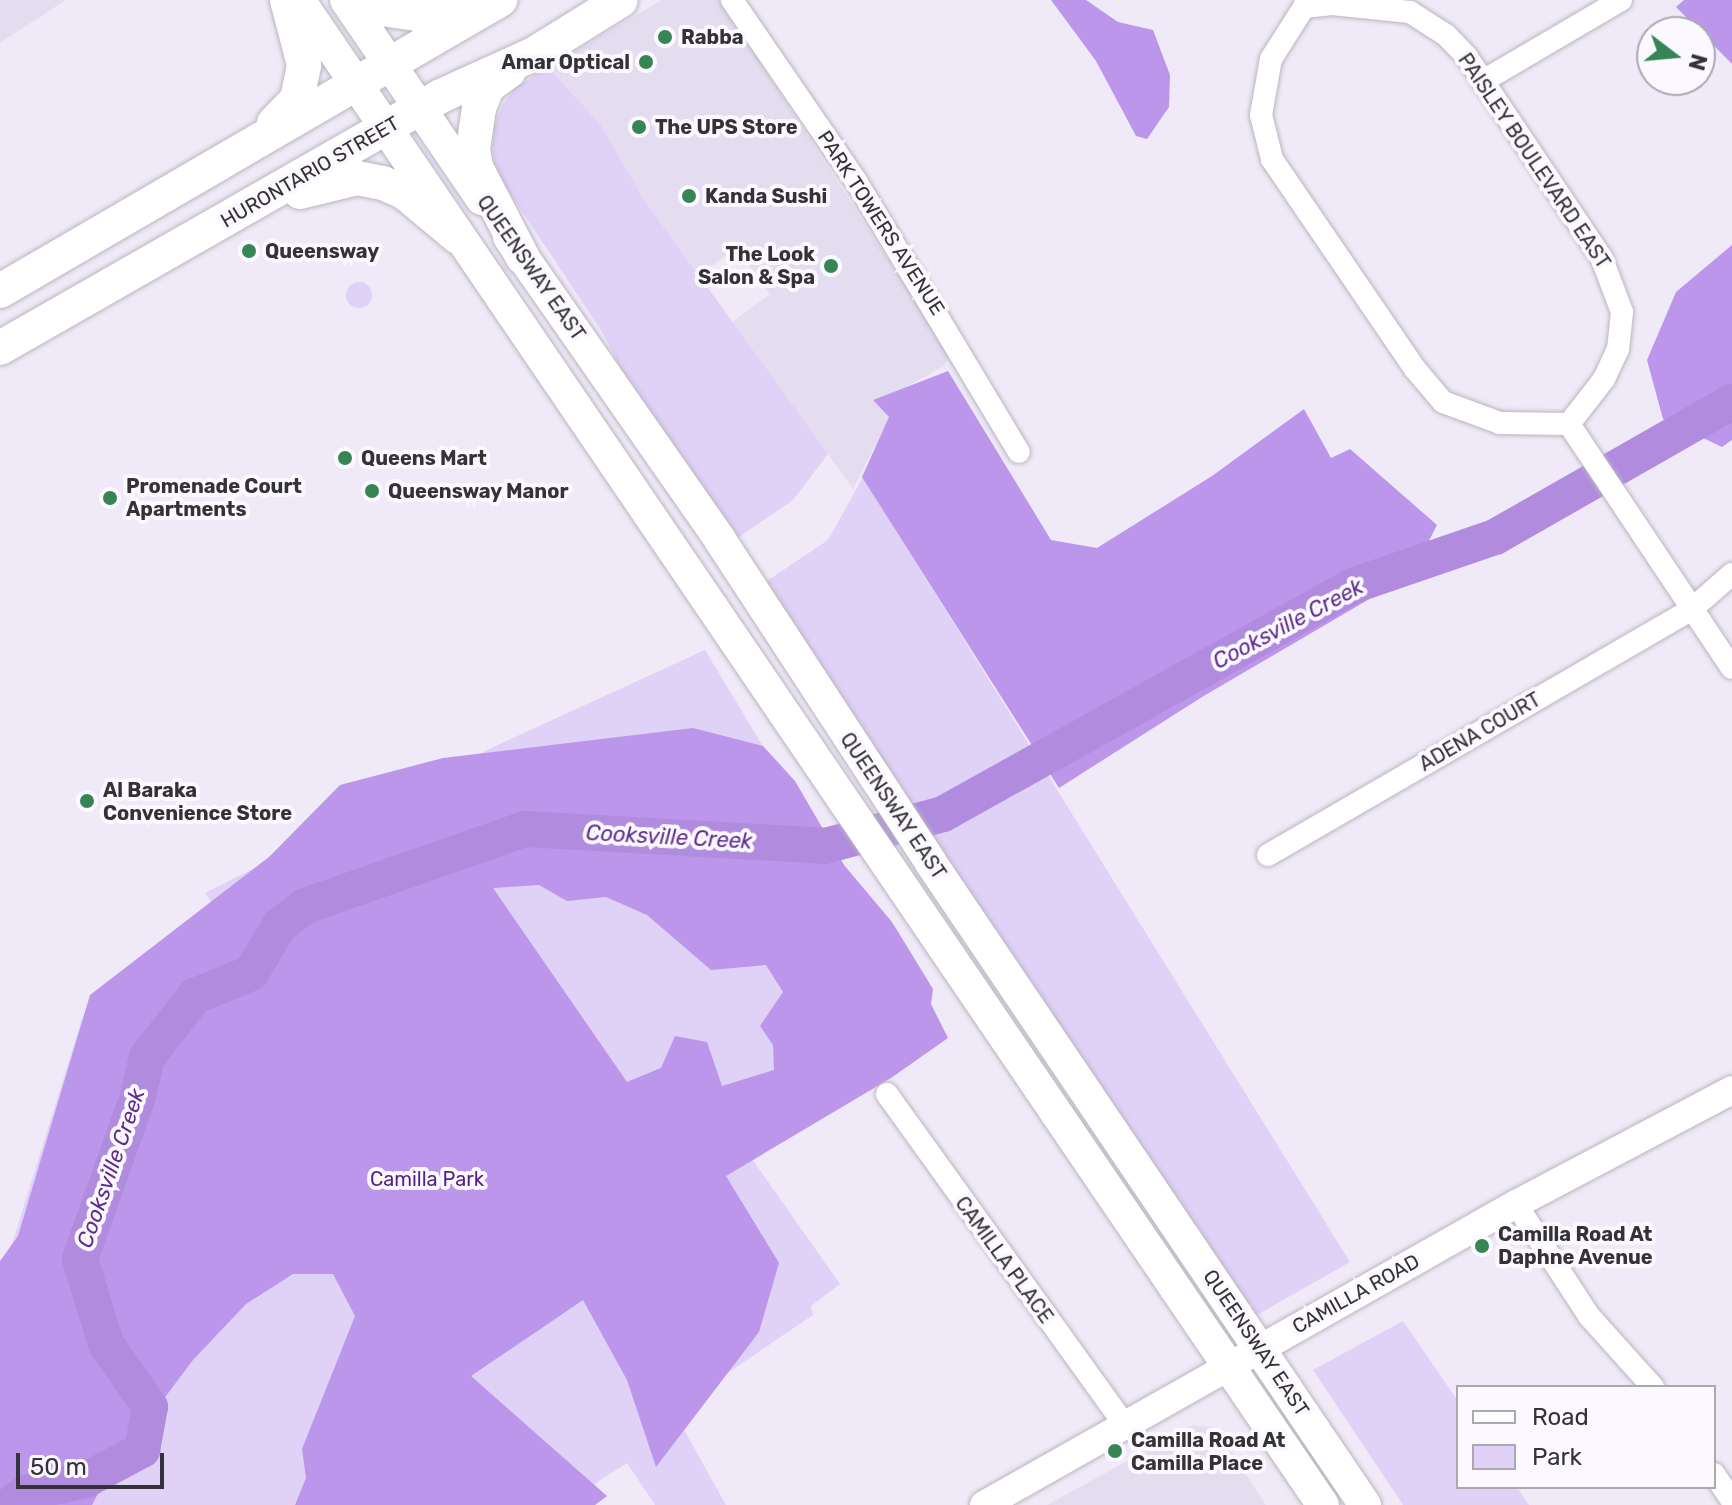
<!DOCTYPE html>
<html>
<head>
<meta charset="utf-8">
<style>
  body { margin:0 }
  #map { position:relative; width:1732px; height:1505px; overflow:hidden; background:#f0eaf8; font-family:Rubik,sans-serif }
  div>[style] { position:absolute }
  .built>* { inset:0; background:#e4ddf0 }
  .green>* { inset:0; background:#e0d1f6 }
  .round { border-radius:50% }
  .forest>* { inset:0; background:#bc96eb }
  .river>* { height:36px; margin:-18px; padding:0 18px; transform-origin:18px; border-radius:18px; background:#b08bde }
  .roads { filter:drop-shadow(0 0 2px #bab5c2) drop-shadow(0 0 2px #bab5c2) }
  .minor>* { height:22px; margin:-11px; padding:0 11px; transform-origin:11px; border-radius:11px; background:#fff }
  .tertiary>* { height:28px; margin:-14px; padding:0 14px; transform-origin:14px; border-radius:14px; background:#fff }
  .secondary>* { height:32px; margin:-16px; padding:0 16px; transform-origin:16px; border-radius:16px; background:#fff }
  .primary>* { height:34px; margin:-17px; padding:0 17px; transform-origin:17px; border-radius:17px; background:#fff }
  .dots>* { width:22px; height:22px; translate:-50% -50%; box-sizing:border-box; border:4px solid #fbf9ff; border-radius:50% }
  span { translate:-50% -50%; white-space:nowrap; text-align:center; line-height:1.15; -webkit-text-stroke:8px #fbf9ff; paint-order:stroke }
  .poi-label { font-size:20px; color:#343237; font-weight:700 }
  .left { translate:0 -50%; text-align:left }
  .right { translate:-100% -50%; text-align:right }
  .street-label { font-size:20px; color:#343237 }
  .park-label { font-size:20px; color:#531f81 }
  .water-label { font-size:22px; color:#5e2d8e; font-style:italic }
  .legend { position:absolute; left:1456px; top:1385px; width:260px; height:104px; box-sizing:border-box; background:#fbf9ff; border:2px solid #aba9af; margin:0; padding:10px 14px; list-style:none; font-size:24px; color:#343237 }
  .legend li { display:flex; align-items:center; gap:16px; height:40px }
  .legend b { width:40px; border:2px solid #aba9af }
  .north { position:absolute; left:1636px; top:16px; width:80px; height:80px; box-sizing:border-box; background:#fbf9ff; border:2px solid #aba9af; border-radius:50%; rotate:106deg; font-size:22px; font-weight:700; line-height:32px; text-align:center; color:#343237 }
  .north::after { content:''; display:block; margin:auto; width:28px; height:36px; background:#368554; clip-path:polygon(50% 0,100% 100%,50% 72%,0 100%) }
  .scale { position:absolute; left:16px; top:1453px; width:148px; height:36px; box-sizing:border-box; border:4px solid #343237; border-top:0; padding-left:10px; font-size:24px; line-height:28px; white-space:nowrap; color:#343237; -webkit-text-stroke:6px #fbf9ff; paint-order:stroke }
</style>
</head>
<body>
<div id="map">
  <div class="built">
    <i style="clip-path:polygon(0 0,66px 0,0 43px)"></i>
    <i style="clip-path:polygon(662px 0,720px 0,949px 354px,944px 366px,881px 401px,891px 415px,853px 489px,732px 322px,770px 294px,737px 248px,699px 275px,643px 198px,601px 125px,548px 67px)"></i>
    <i style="clip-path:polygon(1193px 1425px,1216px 1428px,1266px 1505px,1047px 1505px)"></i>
  </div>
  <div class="green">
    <i style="clip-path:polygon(548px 67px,601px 125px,643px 198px,828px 454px,793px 500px,739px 537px,633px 391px,602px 332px,494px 169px,492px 130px,503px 104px,515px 88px)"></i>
    <i class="round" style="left:346px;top:282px;width:26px;height:26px"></i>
    <i style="clip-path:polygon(863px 477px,1350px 1262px,1250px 1319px,758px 587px,828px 540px)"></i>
    <i style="clip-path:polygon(705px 650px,936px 1035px,752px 1159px,840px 1284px,811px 1306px,813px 1315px,673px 1410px,726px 1505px,655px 1505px,627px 1463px,562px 1505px,0 1505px,0 1283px,82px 1019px,227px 923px,205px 893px,489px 749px)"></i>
    <i style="clip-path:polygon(1403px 1321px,1458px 1401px,1458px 1487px,1517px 1487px,1529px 1505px,1403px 1505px,1313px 1370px)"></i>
  </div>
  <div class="forest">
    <i style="clip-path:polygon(1051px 0,1086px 0,1118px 22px,1153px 30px,1170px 75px,1169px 107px,1147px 139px,1136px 136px,1096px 61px)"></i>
    <i style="clip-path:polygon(1684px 0,1732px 0,1732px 64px,1676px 7px)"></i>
    <i style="clip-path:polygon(1732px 245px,1732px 440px,1722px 447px,1663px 419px,1647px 360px,1676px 292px)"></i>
    <i style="clip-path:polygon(948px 371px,1051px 540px,1097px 548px,1212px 476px,1304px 409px,1331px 458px,1350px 449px,1437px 525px,1412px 574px,1202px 697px,1059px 788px,862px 477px,889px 417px,873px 400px)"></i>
    <i style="clip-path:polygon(evenodd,693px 728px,763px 746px,795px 781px,844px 865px,892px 922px,933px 989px,931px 1004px,948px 1038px,891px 1078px,726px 1176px,779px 1263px,759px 1332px,656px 1467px,627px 1380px,583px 1300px,471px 1376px,607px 1496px,595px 1505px,295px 1505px,306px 1478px,302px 1449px,355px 1316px,333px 1274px,293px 1274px,246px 1304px,193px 1360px,111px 1469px,92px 1505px,0 1505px,0 1261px,18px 1236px,90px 995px,269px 857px,340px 785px,443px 758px,693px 728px,539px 885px,567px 901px,606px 897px,647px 915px,711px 970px,766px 965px,783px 992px,760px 1026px,773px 1045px,774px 1070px,722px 1086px,707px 1042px,675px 1036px,661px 1068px,627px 1082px,493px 888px,539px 885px)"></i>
  </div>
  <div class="river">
    <i style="left:10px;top:1505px;width:20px;rotate:-37deg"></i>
    <i style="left:26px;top:1493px;width:61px;rotate:-12.2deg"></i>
    <i style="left:86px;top:1480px;width:64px;rotate:-28.2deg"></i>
    <i style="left:142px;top:1450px;width:44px;rotate:-79.5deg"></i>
    <i style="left:150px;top:1407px;width:77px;rotate:-124.9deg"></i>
    <i style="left:106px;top:1344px;width:89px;rotate:-107deg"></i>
    <i style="left:80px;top:1259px;width:173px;rotate:-70.4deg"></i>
    <i style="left:138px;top:1096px;width:40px;rotate:-77deg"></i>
    <i style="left:147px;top:1057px;width:78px;rotate:-51.8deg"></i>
    <i style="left:195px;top:996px;width:61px;rotate:-22.3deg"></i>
    <i style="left:251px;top:973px;width:56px;rotate:-58.9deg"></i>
    <i style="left:280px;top:925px;width:31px;rotate:-37deg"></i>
    <i style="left:305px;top:906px;width:233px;rotate:-19.3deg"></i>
    <i style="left:525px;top:829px;width:300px;rotate:3.2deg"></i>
    <i style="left:825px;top:846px;width:122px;rotate:-15.2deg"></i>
    <i style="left:943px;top:814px;width:468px;rotate:-29.1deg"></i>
    <i style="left:1352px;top:586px;width:151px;rotate:-18.9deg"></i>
    <i style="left:1495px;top:537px;width:273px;rotate:-29.7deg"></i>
  </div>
  <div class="roads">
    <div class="minor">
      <i style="left:732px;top:0;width:219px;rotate:55.6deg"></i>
      <i style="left:856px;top:181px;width:316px;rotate:59deg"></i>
      <i style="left:1332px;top:4px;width:78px;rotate:5.9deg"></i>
      <i style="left:1410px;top:12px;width:43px;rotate:32.6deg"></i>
      <i style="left:1446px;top:35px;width:30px;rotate:46deg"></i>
      <i style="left:1467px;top:57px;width:243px;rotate:56.2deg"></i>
      <i style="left:1602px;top:259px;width:57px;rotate:69.3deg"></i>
      <i style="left:1622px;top:312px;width:37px;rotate:96deg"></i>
      <i style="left:1618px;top:349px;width:33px;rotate:115deg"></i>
      <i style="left:1604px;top:379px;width:57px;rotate:127.9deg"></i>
      <i style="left:1569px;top:424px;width:69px;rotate:-179.2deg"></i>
      <i style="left:1500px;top:423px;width:61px;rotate:-159.8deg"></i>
      <i style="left:1443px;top:402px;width:43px;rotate:-130.3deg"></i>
      <i style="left:1415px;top:369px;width:254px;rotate:-124.3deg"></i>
      <i style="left:1272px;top:159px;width:45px;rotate:-104deg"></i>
      <i style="left:1261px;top:115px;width:57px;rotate:-79.9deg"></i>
      <i style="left:1271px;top:59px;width:62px;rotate:-57.6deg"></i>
      <i style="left:1304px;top:7px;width:28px;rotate:-6deg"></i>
      <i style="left:1483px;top:81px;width:160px;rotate:-30.4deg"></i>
      <i style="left:1569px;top:424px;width:293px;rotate:56.3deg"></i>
      <i style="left:1268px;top:855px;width:490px;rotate:-30.1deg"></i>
      <i style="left:1692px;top:609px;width:53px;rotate:-41.2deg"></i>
      <i style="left:887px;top:1094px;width:406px;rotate:54.3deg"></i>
      <i style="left:1516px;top:1204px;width:134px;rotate:56.9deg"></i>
      <i style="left:1589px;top:1316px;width:96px;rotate:48deg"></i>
      <i style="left:1714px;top:1474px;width:32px;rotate:56deg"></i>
    </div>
    <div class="tertiary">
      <i style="left:984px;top:1505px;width:611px;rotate:-29.5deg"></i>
      <i style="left:1516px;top:1204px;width:244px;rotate:-27.8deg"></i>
    </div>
    <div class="secondary">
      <i style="left:299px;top:0;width:1820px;rotate:55.77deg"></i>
      <i style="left:346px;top:0;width:241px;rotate:55.7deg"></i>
      <i style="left:509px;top:237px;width:369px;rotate:55.1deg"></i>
      <i style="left:720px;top:540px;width:386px;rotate:56.8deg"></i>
      <i style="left:931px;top:863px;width:775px;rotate:55.94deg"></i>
    </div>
    <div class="primary">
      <i style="left:363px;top:0;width:20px;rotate:27deg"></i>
      <i style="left:381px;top:9px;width:37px;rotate:8deg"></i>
      <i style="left:418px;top:14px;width:57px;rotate:-7deg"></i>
      <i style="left:509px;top:71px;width:26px;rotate:144deg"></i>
      <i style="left:488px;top:86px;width:24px;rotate:112deg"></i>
      <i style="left:479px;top:108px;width:41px;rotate:98.3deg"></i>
      <i style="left:473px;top:149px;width:18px;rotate:81deg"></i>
      <i style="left:476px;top:167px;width:102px;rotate:62.7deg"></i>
      <i style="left:274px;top:123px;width:33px;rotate:-46deg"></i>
      <i style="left:297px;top:99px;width:35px;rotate:-78deg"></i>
      <i style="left:304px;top:65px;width:67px;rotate:-104.7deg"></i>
      <i style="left:300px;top:192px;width:59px;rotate:-13.8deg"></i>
      <i style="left:357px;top:178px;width:26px;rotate:11deg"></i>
      <i style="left:383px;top:183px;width:24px;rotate:24deg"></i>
      <i style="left:405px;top:193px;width:69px;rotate:39.7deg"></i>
      <i style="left:0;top:291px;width:579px;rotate:-30.2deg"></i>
      <i style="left:0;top:348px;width:508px;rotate:-29.74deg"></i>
      <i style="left:441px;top:96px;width:102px;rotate:-24.3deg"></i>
      <i style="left:534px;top:54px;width:102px;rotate:-31.8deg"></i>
    </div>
  </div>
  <div class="dots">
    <i style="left:665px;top:37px;background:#368554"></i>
    <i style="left:646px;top:62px;background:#368554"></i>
    <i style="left:639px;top:127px;background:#368554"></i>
    <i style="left:689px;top:196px;background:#368554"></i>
    <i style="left:249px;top:251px;background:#368554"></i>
    <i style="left:831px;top:266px;background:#368554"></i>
    <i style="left:345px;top:458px;background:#368554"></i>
    <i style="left:372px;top:491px;background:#368554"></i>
    <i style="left:110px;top:498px;background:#368554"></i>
    <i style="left:87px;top:801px;background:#368554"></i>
    <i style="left:1482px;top:1246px;background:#368554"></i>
    <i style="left:1115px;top:1451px;background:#368554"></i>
  </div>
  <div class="poi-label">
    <span class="left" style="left:681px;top:37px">Rabba</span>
    <span class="right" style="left:630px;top:62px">Amar Optical</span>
    <span class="left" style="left:655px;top:127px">The UPS Store</span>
    <span class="left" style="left:705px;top:196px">Kanda Sushi</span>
    <span class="left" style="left:265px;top:251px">Queensway</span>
    <span class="right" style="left:815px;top:266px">The Look<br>Salon &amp; Spa</span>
    <span class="left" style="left:361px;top:458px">Queens Mart</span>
    <span class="left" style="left:126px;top:498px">Promenade Court<br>Apartments</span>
    <span class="left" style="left:388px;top:491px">Queensway Manor</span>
    <span class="left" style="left:103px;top:802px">Al Baraka<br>Convenience Store</span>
    <span class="left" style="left:1498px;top:1246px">Camilla Road At<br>Daphne Avenue</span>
    <span class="left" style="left:1131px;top:1452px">Camilla Road At<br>Camilla Place</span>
  </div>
  <div class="street-label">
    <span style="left:1534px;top:161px;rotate:56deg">PAISLEY BOULEVARD EAST</span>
    <span style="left:310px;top:172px;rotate:-30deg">HURONTARIO STREET</span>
    <span style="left:881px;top:223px;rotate:57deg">PARK TOWERS AVENUE</span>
    <span style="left:531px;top:268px;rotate:55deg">QUEENSWAY EAST</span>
    <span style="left:1480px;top:732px;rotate:-30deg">ADENA COURT</span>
    <span style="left:893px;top:806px;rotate:56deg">QUEENSWAY EAST</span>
    <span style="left:1004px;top:1260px;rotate:54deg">CAMILLA PLACE</span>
    <span style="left:1356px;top:1294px;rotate:-29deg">CAMILLA ROAD</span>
    <span style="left:1256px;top:1343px;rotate:56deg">QUEENSWAY EAST</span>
  </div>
  <div class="park-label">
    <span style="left:427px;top:1179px">Camilla Park</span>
  </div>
  <div class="water-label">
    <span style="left:1288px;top:624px;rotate:-28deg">Cooksville Creek</span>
    <span style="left:669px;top:837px;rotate:3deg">Cooksville Creek</span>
    <span style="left:111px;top:1168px;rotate:-71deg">Cooksville Creek</span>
  </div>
  <ul class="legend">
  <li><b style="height:10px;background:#fff"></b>Road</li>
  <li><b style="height:22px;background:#e0d1f6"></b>Park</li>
  </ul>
  <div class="north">N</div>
  <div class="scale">50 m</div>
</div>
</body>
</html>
